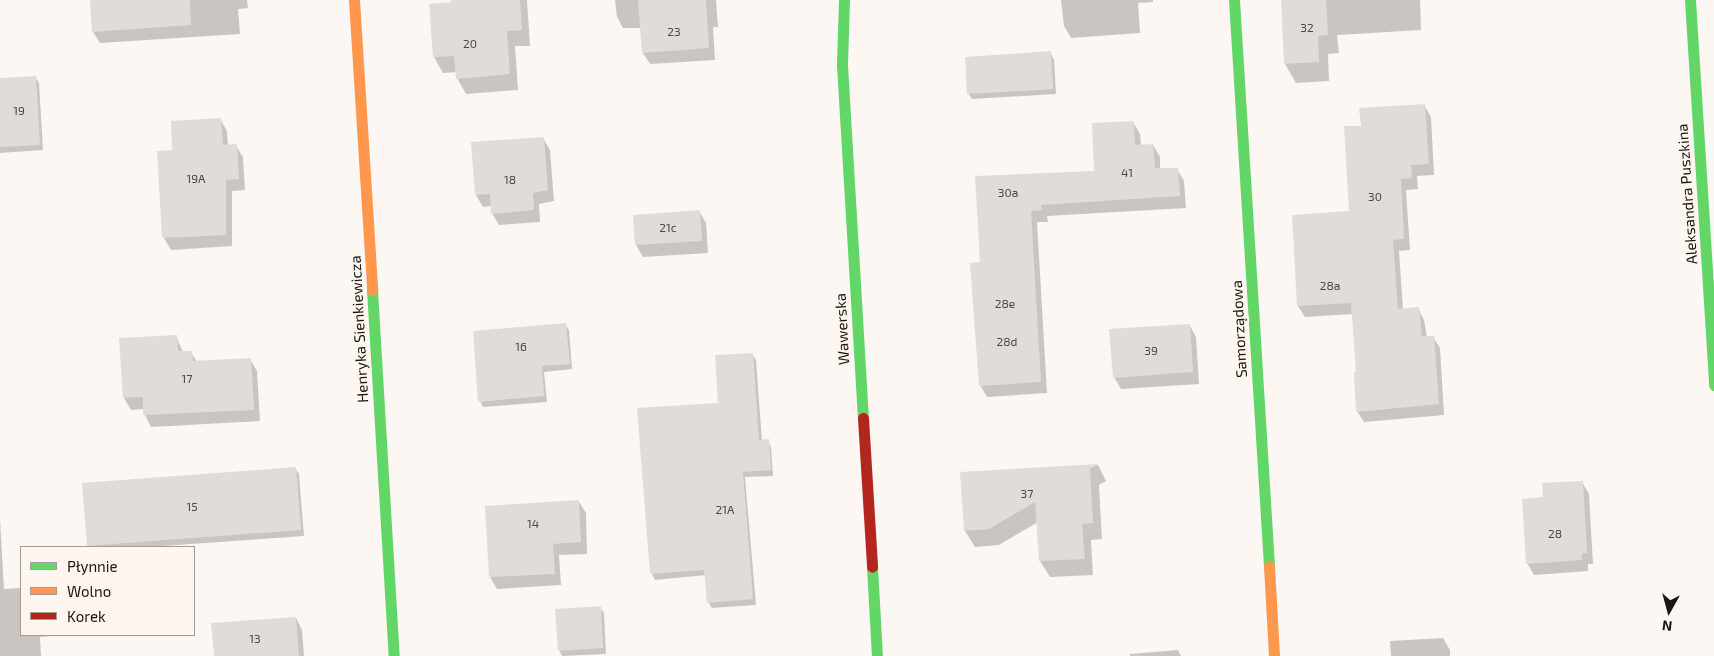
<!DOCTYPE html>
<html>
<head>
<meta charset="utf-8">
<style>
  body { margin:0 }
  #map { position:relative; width:1714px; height:656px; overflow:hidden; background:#fcf7f2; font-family:"Exo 2",sans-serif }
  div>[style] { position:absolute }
  .shadow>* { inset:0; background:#0003 }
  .building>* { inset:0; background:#e0ddd9 }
  .fast>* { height:11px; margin:-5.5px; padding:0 5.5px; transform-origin:5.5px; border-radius:5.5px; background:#63d668 }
  .slow>* { height:11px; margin:-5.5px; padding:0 5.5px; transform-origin:5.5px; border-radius:5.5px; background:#ff974d }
  .jam>* { height:11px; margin:-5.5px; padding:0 5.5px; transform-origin:5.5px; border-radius:5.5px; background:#b3261e }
  span { translate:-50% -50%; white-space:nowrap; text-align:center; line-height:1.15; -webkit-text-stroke:4.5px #fff6ef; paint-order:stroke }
  .number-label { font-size:12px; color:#4b4845 }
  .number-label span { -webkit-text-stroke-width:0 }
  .street-label { font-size:15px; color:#191614 }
  .legend { position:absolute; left:20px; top:546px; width:175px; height:90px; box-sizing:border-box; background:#fff6ef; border:1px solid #a39c97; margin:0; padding:6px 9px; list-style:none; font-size:15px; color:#191614 }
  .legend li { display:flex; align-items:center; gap:10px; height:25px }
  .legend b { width:25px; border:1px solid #a39c97 }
  .north { position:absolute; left:1644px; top:586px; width:50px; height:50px; -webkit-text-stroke:4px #fff6ef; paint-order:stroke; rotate:187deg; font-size:14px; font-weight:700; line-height:20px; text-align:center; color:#191614 }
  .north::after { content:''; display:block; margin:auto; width:18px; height:22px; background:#191614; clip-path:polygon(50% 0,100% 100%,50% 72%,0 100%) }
</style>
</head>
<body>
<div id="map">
  <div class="shadow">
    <i style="clip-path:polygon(91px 0,247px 0,248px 8px,238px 9px,240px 34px,100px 43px,93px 32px)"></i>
    <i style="clip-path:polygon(452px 0,527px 0,530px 46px,515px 46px,518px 90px,466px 94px,457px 78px,457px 72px,443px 73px,434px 57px,430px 6px,453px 3px)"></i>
    <i style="clip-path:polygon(615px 0,716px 0,718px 27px,713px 27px,715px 60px,650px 64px,643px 53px,642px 28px,623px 28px,617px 17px)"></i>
    <i style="clip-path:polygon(1061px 0,1153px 0,1153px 2px,1138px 3px,1140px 33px,1071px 38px,1064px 26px)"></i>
    <i style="clip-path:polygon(1282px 0,1420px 0,1421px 30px,1337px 35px,1339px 53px,1328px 54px,1329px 81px,1296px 83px,1285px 64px)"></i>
    <i style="clip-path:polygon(1050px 53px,1054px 59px,1056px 94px,972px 99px,968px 93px)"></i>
    <i style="clip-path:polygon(35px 77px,39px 83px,43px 150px,0 153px,0 79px)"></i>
    <i style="clip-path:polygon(1424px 105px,1431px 117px,1434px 175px,1417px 176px,1418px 189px,1406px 190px,1410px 250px,1399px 251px,1403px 310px,1418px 308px,1424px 320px,1427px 337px,1433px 337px,1440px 348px,1444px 415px,1364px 422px,1357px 411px,1358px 373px,1353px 314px,1305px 317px,1298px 306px,1350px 212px,1362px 127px)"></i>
    <i style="clip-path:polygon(220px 119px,227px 131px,228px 146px,236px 146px,243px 157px,245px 190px,232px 191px,232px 246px,171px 250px,164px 238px,158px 152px,173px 151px)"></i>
    <i style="clip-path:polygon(1133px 122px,1140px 134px,1141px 146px,1153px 145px,1160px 157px,1160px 170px,1177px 169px,1184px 181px,1186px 208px,1047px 216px,1048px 222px,1037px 222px,1047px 393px,987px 397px,980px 385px,982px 263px,977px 177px,1096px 172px)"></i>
    <i style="clip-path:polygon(543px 138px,550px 150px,554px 201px,539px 204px,540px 222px,499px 225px,492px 213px,492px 206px,483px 207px,476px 195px,473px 143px)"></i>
    <i style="clip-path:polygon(699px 211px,706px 223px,708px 253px,643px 257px,636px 245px)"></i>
    <i style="clip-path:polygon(565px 324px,569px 330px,572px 369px,544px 372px,547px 402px,483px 407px,480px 401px)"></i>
    <i style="clip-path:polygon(1190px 326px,1196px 337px,1199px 384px,1121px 389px,1114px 377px)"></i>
    <i style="clip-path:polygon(176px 336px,183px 352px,191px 352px,197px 362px,250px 359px,257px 371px,260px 421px,151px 427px,145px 415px,144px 409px,131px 410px,124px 398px,121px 339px)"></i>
    <i style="clip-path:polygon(752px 354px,756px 360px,762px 441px,768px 441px,771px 447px,773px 476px,745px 477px,756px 605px,712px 608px,708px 602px,706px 575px,655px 580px,652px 574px,719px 404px)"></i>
    <i style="clip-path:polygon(1098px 465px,1106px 481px,1099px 485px,1102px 539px,1091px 540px,1093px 575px,1050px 577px,1040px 561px,1038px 522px,999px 545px,975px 547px,965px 531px,962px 474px)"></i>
    <i style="clip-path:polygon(295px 468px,299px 474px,304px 536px,149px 547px,89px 547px,88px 545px)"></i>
    <i style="clip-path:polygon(1582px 482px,1589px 494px,1593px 564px,1588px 564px,1588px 571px,1534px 575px,1527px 563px,1544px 499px)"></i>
    <i style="clip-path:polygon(579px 502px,586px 513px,587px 554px,559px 555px,561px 585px,497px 589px,490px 577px,487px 507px)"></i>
    <i style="clip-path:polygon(0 519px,4px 589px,21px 588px,21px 635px,65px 635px,40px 637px,41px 656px,0 656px)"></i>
    <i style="clip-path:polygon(600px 607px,604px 613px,606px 654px,562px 656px,559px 650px)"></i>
    <i style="clip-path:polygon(296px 618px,302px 630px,304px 656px,215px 656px)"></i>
    <i style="clip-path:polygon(1443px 638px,1450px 650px,1450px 656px,1391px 656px,1390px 641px)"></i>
    <i style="clip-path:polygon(1178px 650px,1181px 656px,1130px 656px,1130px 654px)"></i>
  </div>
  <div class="building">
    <i style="clip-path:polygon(90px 0,190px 0,191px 25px,92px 32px)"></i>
    <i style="clip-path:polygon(451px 0,520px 0,522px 30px,507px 31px,510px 74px,456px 79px,454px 56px,433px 57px,429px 4px,451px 2px)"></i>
    <i style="clip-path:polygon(638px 0,706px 0,709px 48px,642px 53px)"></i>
    <i style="clip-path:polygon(1281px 0,1326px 0,1328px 35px,1318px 36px,1319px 62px,1284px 64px)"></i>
    <i style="clip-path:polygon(1051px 51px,1053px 89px,967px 94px,965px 57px)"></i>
    <i style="clip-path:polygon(36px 76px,40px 145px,0 147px,0 78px)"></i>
    <i style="clip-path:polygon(1425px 104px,1429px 164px,1411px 165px,1412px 178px,1401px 179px,1404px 239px,1393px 240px,1398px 309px,1419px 307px,1422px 336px,1434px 336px,1439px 404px,1356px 412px,1354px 372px,1356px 372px,1351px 303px,1297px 306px,1292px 215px,1349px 211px,1344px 126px,1361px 126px,1359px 108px)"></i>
    <i style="clip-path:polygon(221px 118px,223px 145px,237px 144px,239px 179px,226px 180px,226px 235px,162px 238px,157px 151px,172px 150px,171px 121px)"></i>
    <i style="clip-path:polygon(1134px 121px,1135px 145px,1153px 144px,1155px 168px,1178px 168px,1180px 196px,1041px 205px,1042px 210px,1031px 211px,1041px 382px,979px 386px,970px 263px,980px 262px,975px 176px,1094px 171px,1092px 123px)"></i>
    <i style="clip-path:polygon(544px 137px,548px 190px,533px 193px,534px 210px,491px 214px,490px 194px,475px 195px,471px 142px)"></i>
    <i style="clip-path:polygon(700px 210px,702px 241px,635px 245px,633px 215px)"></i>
    <i style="clip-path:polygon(566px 323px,570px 364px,542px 366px,544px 396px,478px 402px,473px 331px)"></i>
    <i style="clip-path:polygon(1190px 324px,1193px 372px,1113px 378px,1109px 329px)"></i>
    <i style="clip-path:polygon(177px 335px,178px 351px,192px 351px,193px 361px,251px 358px,254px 410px,143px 415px,143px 397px,123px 398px,119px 338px)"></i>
    <i style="clip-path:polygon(753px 353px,759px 440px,769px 439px,771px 470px,743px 472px,753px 599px,707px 603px,704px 570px,650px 574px,637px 408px,718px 403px,715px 355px)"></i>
    <i style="clip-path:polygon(1098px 464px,1090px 469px,1093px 523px,1082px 524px,1085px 559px,1039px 561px,1035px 502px,989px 529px,964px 531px,960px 472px)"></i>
    <i style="clip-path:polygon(296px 467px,301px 530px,87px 546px,82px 483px)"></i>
    <i style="clip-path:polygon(1583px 481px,1587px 553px,1582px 553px,1582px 560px,1526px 564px,1522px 499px,1543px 497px,1542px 483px)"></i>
    <i style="clip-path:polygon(579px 500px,581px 542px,553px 544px,555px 574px,489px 577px,485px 506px)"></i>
    <i style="clip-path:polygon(601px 606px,603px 648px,558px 651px,555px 609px)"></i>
    <i style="clip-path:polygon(296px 617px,299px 656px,214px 656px,211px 623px)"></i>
  </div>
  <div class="fast">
    <i style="left:844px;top:0;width:65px;rotate:91.8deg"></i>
    <i style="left:842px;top:65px;width:354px;rotate:86.6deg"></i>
    <i style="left:1234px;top:0;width:567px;rotate:86.46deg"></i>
    <i style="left:1690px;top:0;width:386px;rotate:86.4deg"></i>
    <i style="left:372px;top:290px;width:367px;rotate:86.6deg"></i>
    <i style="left:872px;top:567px;width:89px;rotate:86.8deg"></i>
  </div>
  <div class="slow">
    <i style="left:354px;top:0;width:291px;rotate:86.4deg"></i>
    <i style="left:1269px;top:566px;width:90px;rotate:86.8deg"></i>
  </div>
  <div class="jam">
    <i style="left:863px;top:418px;width:149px;rotate:86.5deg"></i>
  </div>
  <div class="number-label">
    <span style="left:1307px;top:28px">32</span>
    <span style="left:674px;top:32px">23</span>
    <span style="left:470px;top:44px">20</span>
    <span style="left:19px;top:111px">19</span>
    <span style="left:1127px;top:173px">41</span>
    <span style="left:196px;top:179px">19A</span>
    <span style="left:510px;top:180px">18</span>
    <span style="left:1008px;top:193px">30a</span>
    <span style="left:1375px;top:197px">30</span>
    <span style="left:668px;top:228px">21c</span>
    <span style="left:1330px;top:286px">28a</span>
    <span style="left:1005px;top:304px">28e</span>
    <span style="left:1007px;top:342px">28d</span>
    <span style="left:521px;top:347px">16</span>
    <span style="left:1151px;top:351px">39</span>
    <span style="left:187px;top:379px">17</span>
    <span style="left:1027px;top:494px">37</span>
    <span style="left:192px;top:507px">15</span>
    <span style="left:725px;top:510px">21A</span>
    <span style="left:533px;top:524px">14</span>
    <span style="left:1555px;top:534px">28</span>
    <span style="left:255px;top:639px">13</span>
  </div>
  <div class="street-label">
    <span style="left:1687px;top:194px;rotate:-94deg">Aleksandra Puszkina</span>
    <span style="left:359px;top:329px;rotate:-93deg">Henryka Sienkiewicza</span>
    <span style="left:842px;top:329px;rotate:-93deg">Wawerska</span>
    <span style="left:1239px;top:329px;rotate:-93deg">Samorządowa</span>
  </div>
  <ul class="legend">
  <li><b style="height:6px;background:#63d668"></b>Płynnie</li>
  <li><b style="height:6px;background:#ff974d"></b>Wolno</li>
  <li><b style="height:6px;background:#b3261e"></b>Korek</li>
  </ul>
  <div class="north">N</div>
</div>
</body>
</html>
